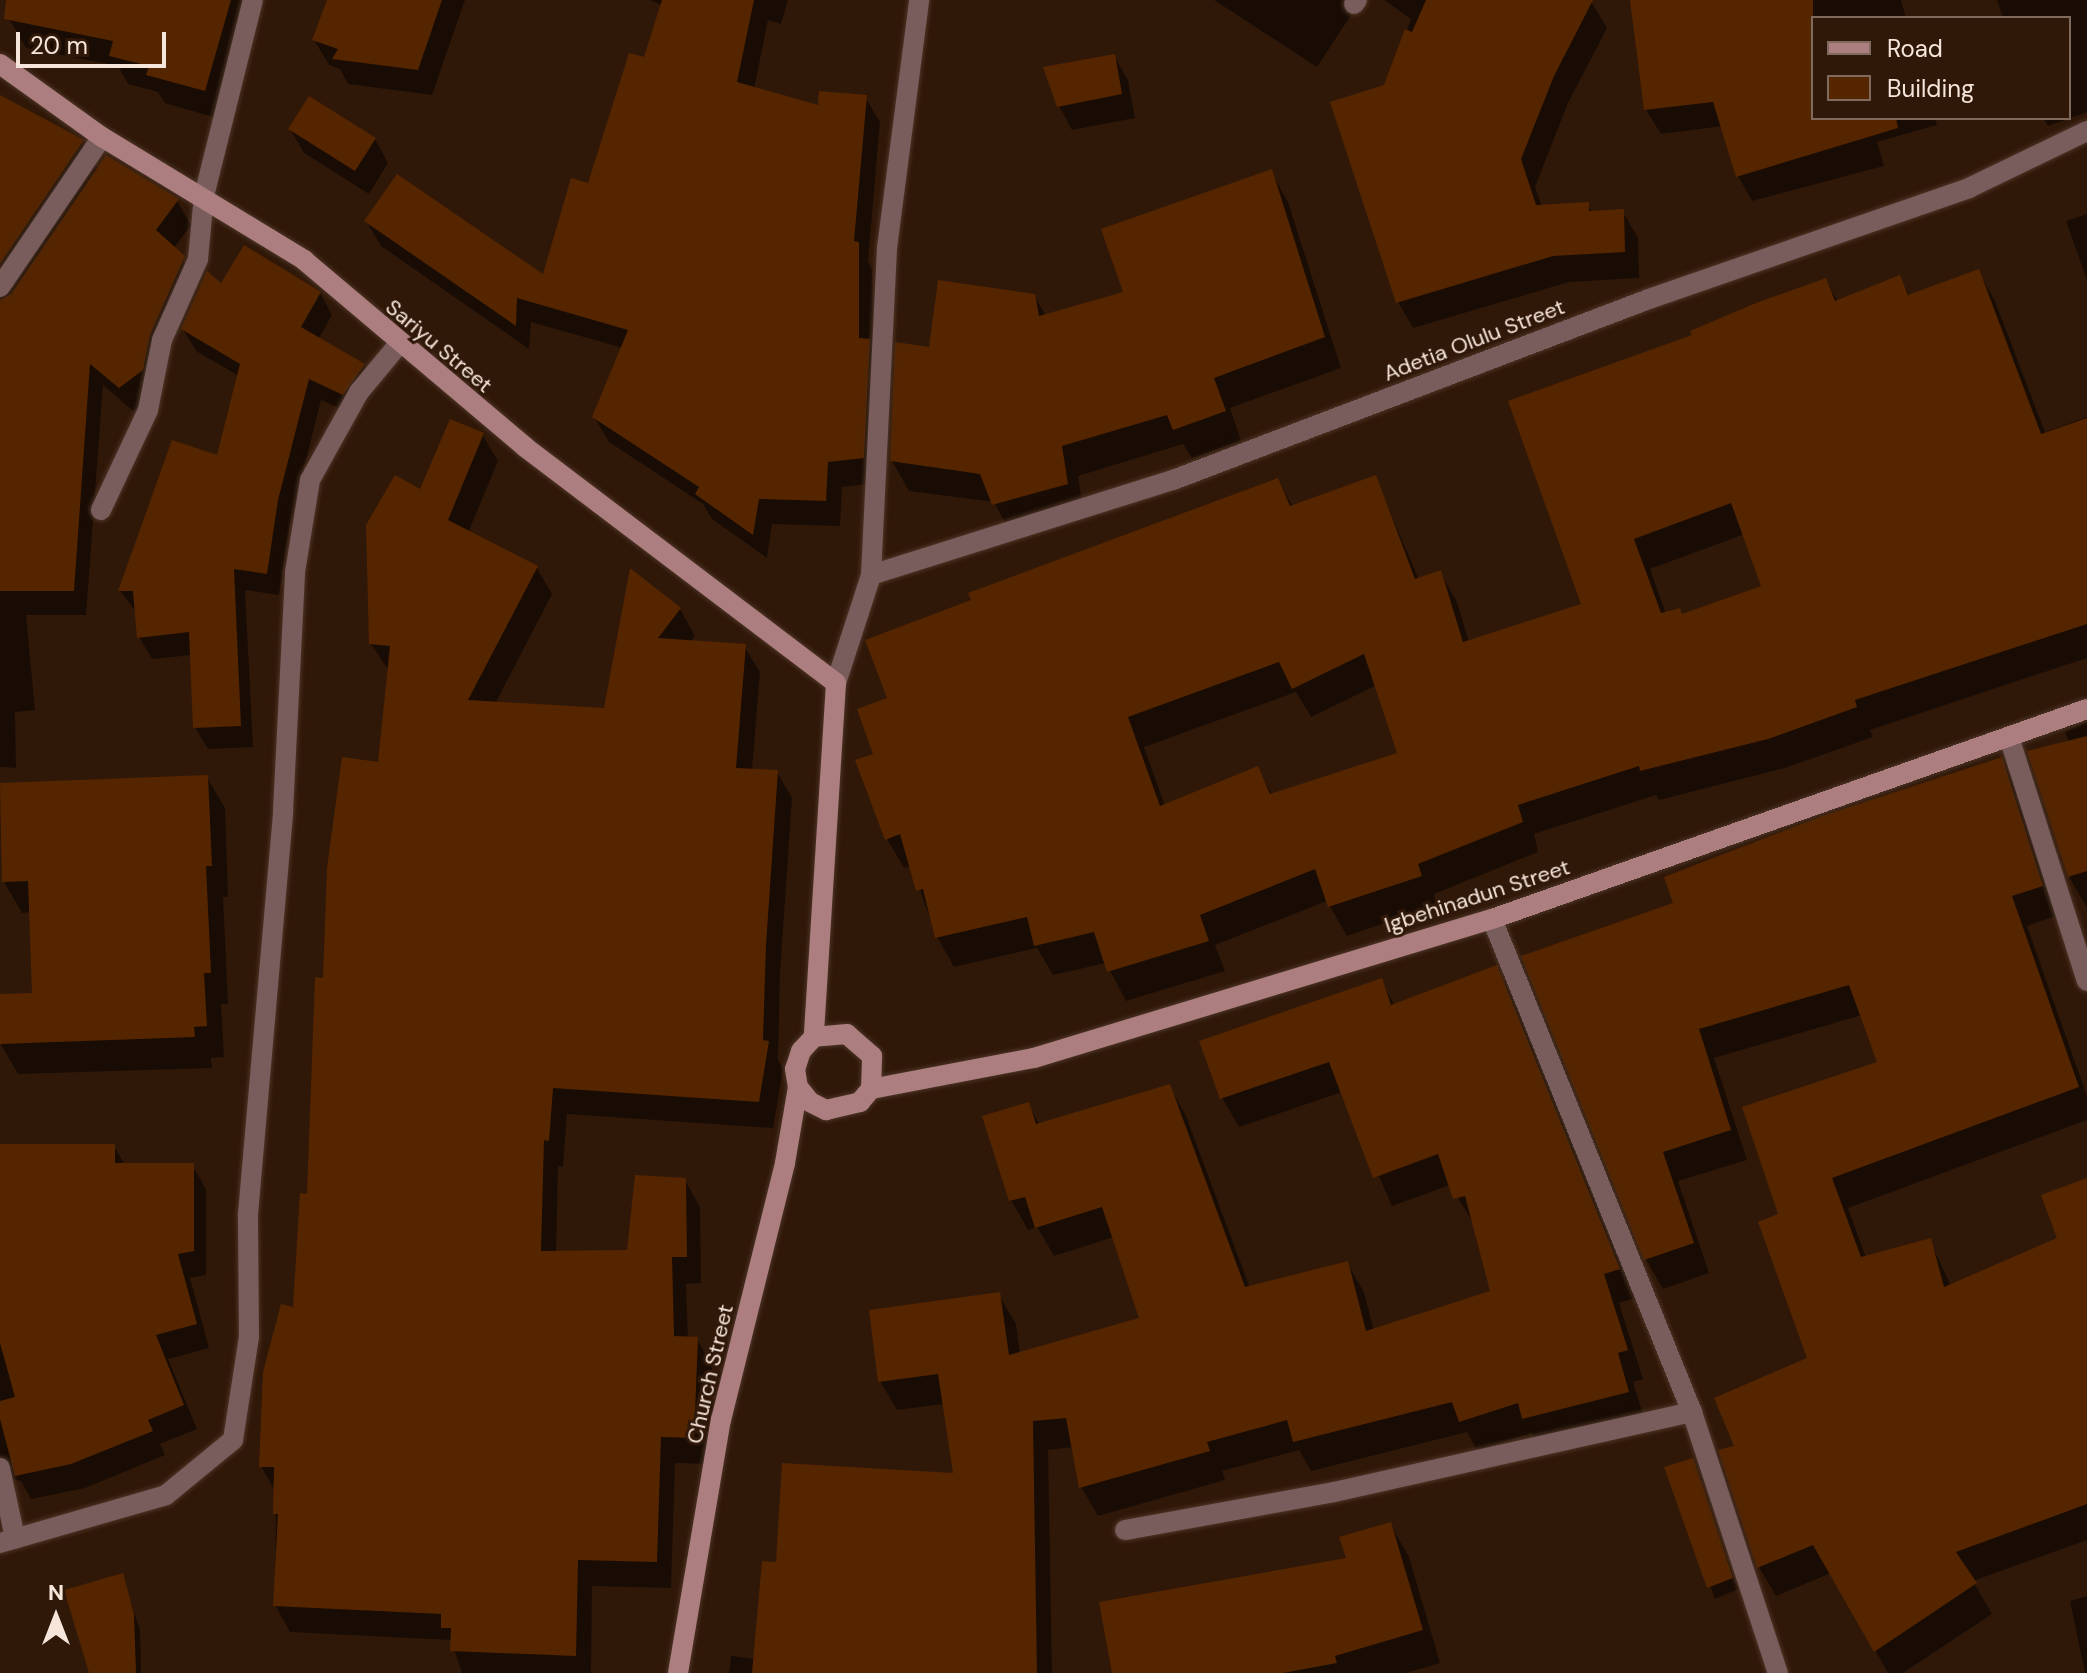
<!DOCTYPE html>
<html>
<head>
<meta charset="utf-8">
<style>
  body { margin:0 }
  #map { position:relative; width:2087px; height:1673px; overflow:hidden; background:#301809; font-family:"DM Sans",sans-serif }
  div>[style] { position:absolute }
  .shadow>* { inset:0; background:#0007 }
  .building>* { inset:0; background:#552500 }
  .roads { filter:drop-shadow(0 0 2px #4c3526) drop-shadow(0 0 2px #4c3526) }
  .lane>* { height:20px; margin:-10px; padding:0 10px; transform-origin:10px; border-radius:10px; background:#795c5c }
  .street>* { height:20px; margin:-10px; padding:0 10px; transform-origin:10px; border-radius:10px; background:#795c5c }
  .secondary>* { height:20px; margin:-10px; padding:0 10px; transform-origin:10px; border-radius:10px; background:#ad7e7f }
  span { translate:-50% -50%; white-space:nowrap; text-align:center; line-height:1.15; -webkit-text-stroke:6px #301809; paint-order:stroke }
  .street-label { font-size:22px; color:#f6e5db }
  .legend { position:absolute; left:1811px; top:16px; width:260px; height:104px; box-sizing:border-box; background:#301809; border:2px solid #7f6a5d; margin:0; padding:10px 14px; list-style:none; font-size:24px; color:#f6e5db }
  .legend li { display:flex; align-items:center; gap:16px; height:40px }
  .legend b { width:40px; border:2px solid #7f6a5d }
  .north { position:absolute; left:16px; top:1577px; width:80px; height:80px; -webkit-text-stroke:6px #301809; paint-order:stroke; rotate:0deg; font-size:22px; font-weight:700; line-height:32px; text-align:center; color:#f6e5db }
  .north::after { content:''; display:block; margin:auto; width:28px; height:36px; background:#f6e5db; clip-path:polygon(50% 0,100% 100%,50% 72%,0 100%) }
  .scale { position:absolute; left:16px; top:32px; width:150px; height:36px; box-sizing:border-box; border:4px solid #f6e5db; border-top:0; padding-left:10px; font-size:24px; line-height:28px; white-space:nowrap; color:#f6e5db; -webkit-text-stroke:6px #301809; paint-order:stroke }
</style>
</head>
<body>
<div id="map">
  <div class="shadow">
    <i style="clip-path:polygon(14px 0,251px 0,220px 119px,165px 103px,158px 92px,128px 84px,118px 66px,26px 48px,10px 20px)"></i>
    <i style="clip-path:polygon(330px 0,465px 0,432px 95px,348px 84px,340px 69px,329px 65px,314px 40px)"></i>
    <i style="clip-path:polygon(650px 0,788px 0,781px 24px,768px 20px,754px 89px,820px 107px,865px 97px,880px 122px,868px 261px,872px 269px,877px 483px,842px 487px,840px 526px,772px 524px,767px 558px,712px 519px,703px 504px,609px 442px,594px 417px,623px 348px,531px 322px,529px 349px,381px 246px,366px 221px,544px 277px,646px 59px,662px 5px)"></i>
    <i style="clip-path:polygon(1214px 0,1361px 0,1317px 67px)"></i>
    <i style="clip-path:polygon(1384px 0,1538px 0,1446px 56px,1592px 3px,1607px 28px,1568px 103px,1535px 187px,1542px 206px,1587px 204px,1593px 213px,1623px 212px,1638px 238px,1639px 278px,1569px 282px,1413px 328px,1398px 302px,1386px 86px,1411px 19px)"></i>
    <i style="clip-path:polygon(1637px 0,1901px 0,1906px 18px,1813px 18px,1813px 118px,1935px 118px,1937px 125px,1877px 142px,1884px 166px,1752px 201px,1738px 176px,1723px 126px,1661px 134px,1646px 110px)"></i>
    <i style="clip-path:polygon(1997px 0,2087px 0,2087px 112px,2048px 126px,2043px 118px,2069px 118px,2069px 18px,2003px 18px)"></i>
    <i style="clip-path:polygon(1114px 56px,1128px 80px,1135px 118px,1072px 130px,1059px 106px)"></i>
    <i style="clip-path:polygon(290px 129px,375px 139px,388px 163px,369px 194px,304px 153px)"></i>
    <i style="clip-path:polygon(0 133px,83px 142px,98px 169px,177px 201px,191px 225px,174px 248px,198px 281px,163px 360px,156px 395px,133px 411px,103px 385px,86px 615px,26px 615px,35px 710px,15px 712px,16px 768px,0 767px)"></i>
    <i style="clip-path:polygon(1271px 172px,1288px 202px,1341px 368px,1230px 408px,1241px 441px,1192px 458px,1183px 444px,1078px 476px,1084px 514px,1011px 534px,994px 502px,909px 491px,892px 461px,931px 349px,1034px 295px,1046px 316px,1126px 293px)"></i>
    <i style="clip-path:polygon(2087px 214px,2087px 280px,2066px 221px)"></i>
    <i style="clip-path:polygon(evenodd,1978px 271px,1995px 301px,2045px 432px,2087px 417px,2087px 658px,1870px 730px,1873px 737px,1785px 768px,1659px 800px,1656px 795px,1534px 834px,1538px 852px,1434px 894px,1437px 905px,1347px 936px,1327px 901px,1215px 945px,1225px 971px,1126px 1001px,1106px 963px,1053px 975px,1037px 948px,954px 967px,937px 937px,911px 866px,904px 868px,887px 839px,876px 755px,889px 699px,1278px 480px,1293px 507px,1375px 477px,1419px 580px,1440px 573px,1457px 602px,1469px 642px,1583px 606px,1694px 336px,1825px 280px,1838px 302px,1900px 278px,1910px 296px,1978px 271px,1745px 534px,1764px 587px,1683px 616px,1666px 614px,1650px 569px,1745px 534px,1978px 271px,1377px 685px,1400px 755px,1273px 796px,1257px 768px,1165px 806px,1144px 747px,1296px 692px,1311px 717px,1377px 685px)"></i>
    <i style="clip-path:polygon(222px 286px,320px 293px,332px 315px,318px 340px,364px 365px,377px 387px,356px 416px,321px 400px,290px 523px,279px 595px,245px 590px,253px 747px,208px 749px,195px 727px,192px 655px,152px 659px,139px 637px,137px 613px,120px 591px,173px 442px,218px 458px,239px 376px,196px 351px,183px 329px)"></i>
    <i style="clip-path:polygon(482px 434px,498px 461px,468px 533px,537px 568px,552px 594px,495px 704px,606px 710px,631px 572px,680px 609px,695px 636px,690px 642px,744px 646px,760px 672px,752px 770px,777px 772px,792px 798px,780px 973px,778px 1060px,783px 1069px,773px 1128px,567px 1114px,563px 1167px,558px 1166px,556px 1253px,629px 1252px,685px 1180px,700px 1207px,701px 1283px,686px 1284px,688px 1339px,697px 1339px,712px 1366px,708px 1464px,675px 1463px,671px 1588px,592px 1586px,591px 1673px,462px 1673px,451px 1640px,290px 1632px,275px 1605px,276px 1493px,261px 1466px,295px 1310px,309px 1196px,325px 980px,380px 764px,389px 671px,371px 644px,421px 492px)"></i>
    <i style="clip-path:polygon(2087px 722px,2087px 906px,2086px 906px,2069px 877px,2030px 752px,2069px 743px,2065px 732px)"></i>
    <i style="clip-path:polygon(2001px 759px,2018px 788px,2058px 915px,2027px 926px,2087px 1096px,2087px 1120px,1848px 1208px,1866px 1258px,1930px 1241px,1951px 1286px,2059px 1239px,2087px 1180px,2087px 1540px,1973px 1581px,1992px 1614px,1903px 1673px,1888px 1673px,1831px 1573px,1776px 1596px,1759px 1567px,1737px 1447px,1809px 1359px,1781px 1216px,1880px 1063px,1862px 1015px,1714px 1058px,1747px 1160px,1678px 1181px,1709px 1273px,1663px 1289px,1646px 1259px,1675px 904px)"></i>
    <i style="clip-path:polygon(207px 777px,225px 808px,228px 897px,223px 897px,228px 1004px,221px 1004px,224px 1057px,211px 1058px,212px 1068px,18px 1074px,0 1043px,0 996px,34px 995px,31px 912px,22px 913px,4px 882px)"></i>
    <i style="clip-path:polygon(1496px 968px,1513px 997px,1635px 1298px,1619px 1303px,1643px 1379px,1633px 1382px,1645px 1421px,1541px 1447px,1532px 1433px,1477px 1450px,1467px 1432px,1311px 1471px,1299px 1450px,1222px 1471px,1225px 1480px,1098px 1516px,1081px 1487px,1074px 1447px,1048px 1450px,1052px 1673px,729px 1673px,731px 1656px,755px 1659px,778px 1564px,955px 1475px,944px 1404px,897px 1410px,880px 1381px,999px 1295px,1016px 1324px,1020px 1354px,1141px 1319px,1114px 1237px,1054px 1256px,1037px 1227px,1028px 1230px,1011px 1200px,1028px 1105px,1040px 1125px,1169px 1086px,1186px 1116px,1250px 1288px,1347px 1263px,1364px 1292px,1374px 1331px,1492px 1293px,1475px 1226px,1450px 1185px,1392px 1206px,1342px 1092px,1239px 1127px,1222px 1098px,1381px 981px,1395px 1006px)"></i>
    <i style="clip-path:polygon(0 1146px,114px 1146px,125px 1165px,192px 1165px,206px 1189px,206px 1275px,190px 1278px,209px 1348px,168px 1359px,197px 1429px,160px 1444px,165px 1455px,85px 1488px,31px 1499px,21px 1481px,11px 1479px,0 1503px)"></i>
    <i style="clip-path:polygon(1692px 1460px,1738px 1589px,1715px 1599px,1667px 1468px)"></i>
    <i style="clip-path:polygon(1390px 1524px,1409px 1557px,1440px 1663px,1406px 1673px,1114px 1673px,1348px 1559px)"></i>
    <i style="clip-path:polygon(122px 1576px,140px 1630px,141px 1673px,92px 1673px)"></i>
    <i style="clip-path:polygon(2087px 1596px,2087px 1673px,2085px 1673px,2070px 1601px)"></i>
  </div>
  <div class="building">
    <i style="clip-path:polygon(6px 0,231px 0,205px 91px,146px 75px,149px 66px,109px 56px,113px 41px,4px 19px)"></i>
    <i style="clip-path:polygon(327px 0,442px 0,418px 70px,332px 59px,338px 49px,312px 40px)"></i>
    <i style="clip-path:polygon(662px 0,754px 0,737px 82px,818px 105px,819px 91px,867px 95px,854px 241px,859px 242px,859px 338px,870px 339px,864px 458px,828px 462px,826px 501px,759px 499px,753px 535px,695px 494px,699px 487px,592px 417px,628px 330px,517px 298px,516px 326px,364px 221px,397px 174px,543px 274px,571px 178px,588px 183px,629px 53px,644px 57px)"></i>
    <i style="clip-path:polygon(1426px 0,1593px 0,1554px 76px,1521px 159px,1536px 205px,1589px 202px,1589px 211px,1624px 209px,1625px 252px,1553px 256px,1396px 303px,1330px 102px,1384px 85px,1405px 29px,1412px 32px)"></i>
    <i style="clip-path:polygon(1630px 0,1813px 0,1813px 118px,1896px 118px,1898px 128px,1736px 177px,1713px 102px,1644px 110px)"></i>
    <i style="clip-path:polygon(1115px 54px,1122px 94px,1057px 107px,1043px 67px)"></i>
    <i style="clip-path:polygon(0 95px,84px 140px,0 264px)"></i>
    <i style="clip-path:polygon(309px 96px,376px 138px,355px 171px,288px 129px)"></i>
    <i style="clip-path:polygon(106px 155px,179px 199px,156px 230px,185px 256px,150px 335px,143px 370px,119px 388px,90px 364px,74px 591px,0 591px,0 300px,11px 294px)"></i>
    <i style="clip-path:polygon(1272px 169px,1325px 337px,1214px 378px,1226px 411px,1173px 430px,1167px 415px,1062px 446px,1068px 484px,992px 505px,980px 474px,890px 461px,895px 342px,929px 347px,938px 280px,1035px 294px,1039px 316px,1123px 292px,1101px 229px)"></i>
    <i style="clip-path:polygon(244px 245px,321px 292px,301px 327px,365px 364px,343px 395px,309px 379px,278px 500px,267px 574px,234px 569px,241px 726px,193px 728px,189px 632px,137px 638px,133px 591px,118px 591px,172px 440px,217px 455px,240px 364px,181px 329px,207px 271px,221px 283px)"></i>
    <i style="clip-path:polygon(evenodd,1979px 269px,2041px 434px,2087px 418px,2087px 624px,1855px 700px,1857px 707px,1768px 739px,1640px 771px,1639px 766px,1518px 805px,1523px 822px,1418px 864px,1422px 876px,1328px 907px,1315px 869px,1200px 915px,1209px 941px,1107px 972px,1094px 932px,1034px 946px,1027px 917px,935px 938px,923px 889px,916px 891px,900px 834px,885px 840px,855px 760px,873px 754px,857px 709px,887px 698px,865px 640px,971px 600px,968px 593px,1278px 478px,1290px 506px,1376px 475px,1415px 579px,1441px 570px,1463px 642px,1581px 604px,1508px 401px,1692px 335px,1690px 331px,1756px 303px,1826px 278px,1835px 301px,1900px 275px,1908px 295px,1979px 269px,1731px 503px,1761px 586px,1682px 614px,1680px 608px,1661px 613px,1634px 539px,1731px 503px,1979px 269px,1364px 654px,1397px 753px,1270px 794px,1258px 766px,1160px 806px,1128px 717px,1279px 662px,1292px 689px,1364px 654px)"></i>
    <i style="clip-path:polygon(450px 419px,484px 433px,448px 520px,538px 566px,468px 700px,604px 708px,630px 568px,681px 608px,658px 638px,746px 644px,736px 768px,778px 770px,766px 945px,763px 1040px,769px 1041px,759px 1102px,553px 1088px,549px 1141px,544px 1140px,541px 1251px,627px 1250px,635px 1175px,686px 1178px,687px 1257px,672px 1257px,674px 1336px,698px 1337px,694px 1438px,661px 1437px,657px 1562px,578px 1560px,576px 1656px,450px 1651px,451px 1628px,441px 1628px,441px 1614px,273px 1606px,278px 1514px,273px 1514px,274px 1467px,259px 1467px,263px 1372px,281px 1304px,293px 1307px,300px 1193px,307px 1194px,315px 977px,323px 978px,327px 868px,342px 757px,378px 762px,390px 646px,369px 644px,366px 525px,395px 475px,420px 489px)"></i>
    <i style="clip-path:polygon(2087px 736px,2087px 871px,2068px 877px,2027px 751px)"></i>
    <i style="clip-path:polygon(2002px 757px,2043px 886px,2012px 896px,2079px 1087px,1832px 1178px,1861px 1257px,1931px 1238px,1944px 1287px,2057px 1238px,2041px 1195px,2087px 1178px,2087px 1504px,1956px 1552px,1977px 1583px,1874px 1652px,1813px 1545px,1757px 1568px,1718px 1450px,1734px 1446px,1714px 1398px,1807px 1358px,1758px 1222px,1778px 1214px,1742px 1107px,1877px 1062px,1849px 985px,1699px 1029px,1731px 1130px,1663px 1152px,1694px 1243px,1644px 1260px,1521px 956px,1673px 903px,1664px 877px,1825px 815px)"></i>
    <i style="clip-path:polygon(208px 775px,212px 866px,206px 866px,211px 973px,204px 973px,207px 1026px,194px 1027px,195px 1037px,0 1044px,0 994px,32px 993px,28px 881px,2px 882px,0 783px)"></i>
    <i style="clip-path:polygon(1497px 965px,1620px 1269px,1604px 1274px,1628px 1350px,1618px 1353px,1629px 1392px,1522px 1419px,1518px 1403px,1459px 1422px,1452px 1402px,1293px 1442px,1287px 1420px,1207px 1442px,1210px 1451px,1079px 1488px,1066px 1418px,1033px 1421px,1037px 1673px,752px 1673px,762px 1561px,776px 1562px,782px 1463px,953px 1473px,938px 1374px,878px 1382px,869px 1310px,1000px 1292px,1009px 1355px,1139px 1318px,1102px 1207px,1035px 1228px,1025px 1197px,1009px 1201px,982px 1116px,1029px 1102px,1036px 1124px,1170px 1084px,1245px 1287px,1348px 1261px,1366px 1331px,1490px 1291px,1465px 1196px,1453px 1199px,1438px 1154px,1373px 1178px,1329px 1062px,1220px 1099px,1199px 1041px,1382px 978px,1391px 1005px)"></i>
    <i style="clip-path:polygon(0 1144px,115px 1144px,115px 1163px,194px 1163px,194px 1251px,178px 1254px,197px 1324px,156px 1335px,184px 1405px,148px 1420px,153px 1431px,71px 1464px,15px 1476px,0 1419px,0 1401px,15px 1397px,0 1343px)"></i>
    <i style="clip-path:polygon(1693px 1458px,1733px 1578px,1707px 1588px,1664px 1467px)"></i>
    <i style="clip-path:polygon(1391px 1522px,1423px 1630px,1335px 1656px,1337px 1663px,1283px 1673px,1112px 1673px,1099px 1602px,1346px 1558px,1339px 1537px)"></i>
    <i style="clip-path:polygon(123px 1573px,134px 1614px,136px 1673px,89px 1673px,64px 1590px)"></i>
  </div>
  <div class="roads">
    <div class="lane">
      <i style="left:101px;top:510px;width:110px;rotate:-64.8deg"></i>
      <i style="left:148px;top:410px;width:71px;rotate:-78.7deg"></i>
      <i style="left:162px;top:340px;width:89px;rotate:-66deg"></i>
      <i style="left:198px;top:259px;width:63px;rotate:-84.6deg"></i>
    </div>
    <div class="street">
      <i style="left:1354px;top:4px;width:5px;rotate:-53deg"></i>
      <i style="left:204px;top:196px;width:202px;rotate:-76deg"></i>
      <i style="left:0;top:287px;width:181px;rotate:-55.8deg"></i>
      <i style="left:871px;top:575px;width:317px;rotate:-17.5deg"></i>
      <i style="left:1173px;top:480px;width:509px;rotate:-20.82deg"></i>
      <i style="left:1649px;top:299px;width:339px;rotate:-19.1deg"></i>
      <i style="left:1969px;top:188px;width:131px;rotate:-25.8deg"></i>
      <i style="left:836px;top:683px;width:114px;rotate:-72deg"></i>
      <i style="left:871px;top:575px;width:327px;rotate:-87.2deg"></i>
      <i style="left:887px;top:248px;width:250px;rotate:-82.6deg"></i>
      <i style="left:2009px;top:737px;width:256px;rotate:72.3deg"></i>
      <i style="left:1492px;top:919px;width:532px;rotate:67.92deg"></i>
      <i style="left:1692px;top:1412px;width:275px;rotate:71.8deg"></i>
      <i style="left:0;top:1468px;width:72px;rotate:77.9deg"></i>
      <i style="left:1125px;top:1530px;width:212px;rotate:-10.3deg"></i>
      <i style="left:1334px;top:1492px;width:367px;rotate:-12.6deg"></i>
      <i style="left:0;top:1543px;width:173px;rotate:-16.1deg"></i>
      <i style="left:166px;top:1495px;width:87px;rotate:-39.4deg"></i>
      <i style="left:233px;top:1440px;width:104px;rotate:-81.2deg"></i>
      <i style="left:249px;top:1337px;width:123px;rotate:-90.5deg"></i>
      <i style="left:248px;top:1214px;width:405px;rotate:-85deg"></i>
      <i style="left:283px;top:811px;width:239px;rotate:-87.1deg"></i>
      <i style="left:295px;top:572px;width:93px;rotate:-80.7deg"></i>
      <i style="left:310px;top:480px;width:101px;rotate:-60.9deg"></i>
      <i style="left:359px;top:392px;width:61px;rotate:-50.3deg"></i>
    </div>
    <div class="secondary">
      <i style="left:0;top:64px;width:125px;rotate:35.6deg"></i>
      <i style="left:102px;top:137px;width:237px;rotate:31.3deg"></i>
      <i style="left:304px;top:260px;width:289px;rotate:40.2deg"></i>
      <i style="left:525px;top:447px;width:390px;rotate:37.2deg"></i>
      <i style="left:836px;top:683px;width:355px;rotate:93.6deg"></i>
      <i style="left:814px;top:1037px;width:19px;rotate:133deg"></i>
      <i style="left:801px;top:1051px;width:19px;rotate:108deg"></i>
      <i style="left:795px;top:1069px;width:18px;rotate:81deg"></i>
      <i style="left:798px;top:1087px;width:19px;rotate:51deg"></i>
      <i style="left:810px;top:1102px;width:18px;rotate:27deg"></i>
      <i style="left:826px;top:1110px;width:35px;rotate:-13deg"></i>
      <i style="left:860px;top:1102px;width:17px;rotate:-50deg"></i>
      <i style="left:871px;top:1089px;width:33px;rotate:-88deg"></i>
      <i style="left:872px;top:1056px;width:33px;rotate:-139deg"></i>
      <i style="left:847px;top:1034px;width:33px;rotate:175deg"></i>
      <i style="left:871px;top:1089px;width:166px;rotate:-10.8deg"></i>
      <i style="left:1034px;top:1058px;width:479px;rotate:-16.9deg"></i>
      <i style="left:1492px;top:919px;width:631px;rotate:-19.44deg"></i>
      <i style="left:678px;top:1673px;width:257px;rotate:-80.4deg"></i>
      <i style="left:721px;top:1420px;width:265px;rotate:-76deg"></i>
      <i style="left:785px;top:1163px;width:77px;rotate:-80.3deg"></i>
    </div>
  </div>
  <div class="street-label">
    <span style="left:1474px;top:340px;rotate:-21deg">Adetia Olulu Street</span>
    <span style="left:439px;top:346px;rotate:40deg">Sariyu Street</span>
    <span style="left:1477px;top:896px;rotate:-18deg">Igbehinadun Street</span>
    <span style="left:710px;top:1374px;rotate:-77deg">Church Street</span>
  </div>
  <ul class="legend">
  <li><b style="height:10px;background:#ad7e7f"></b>Road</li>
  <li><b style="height:22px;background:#552500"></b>Building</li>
  </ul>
  <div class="north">N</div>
  <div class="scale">20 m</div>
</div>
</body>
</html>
